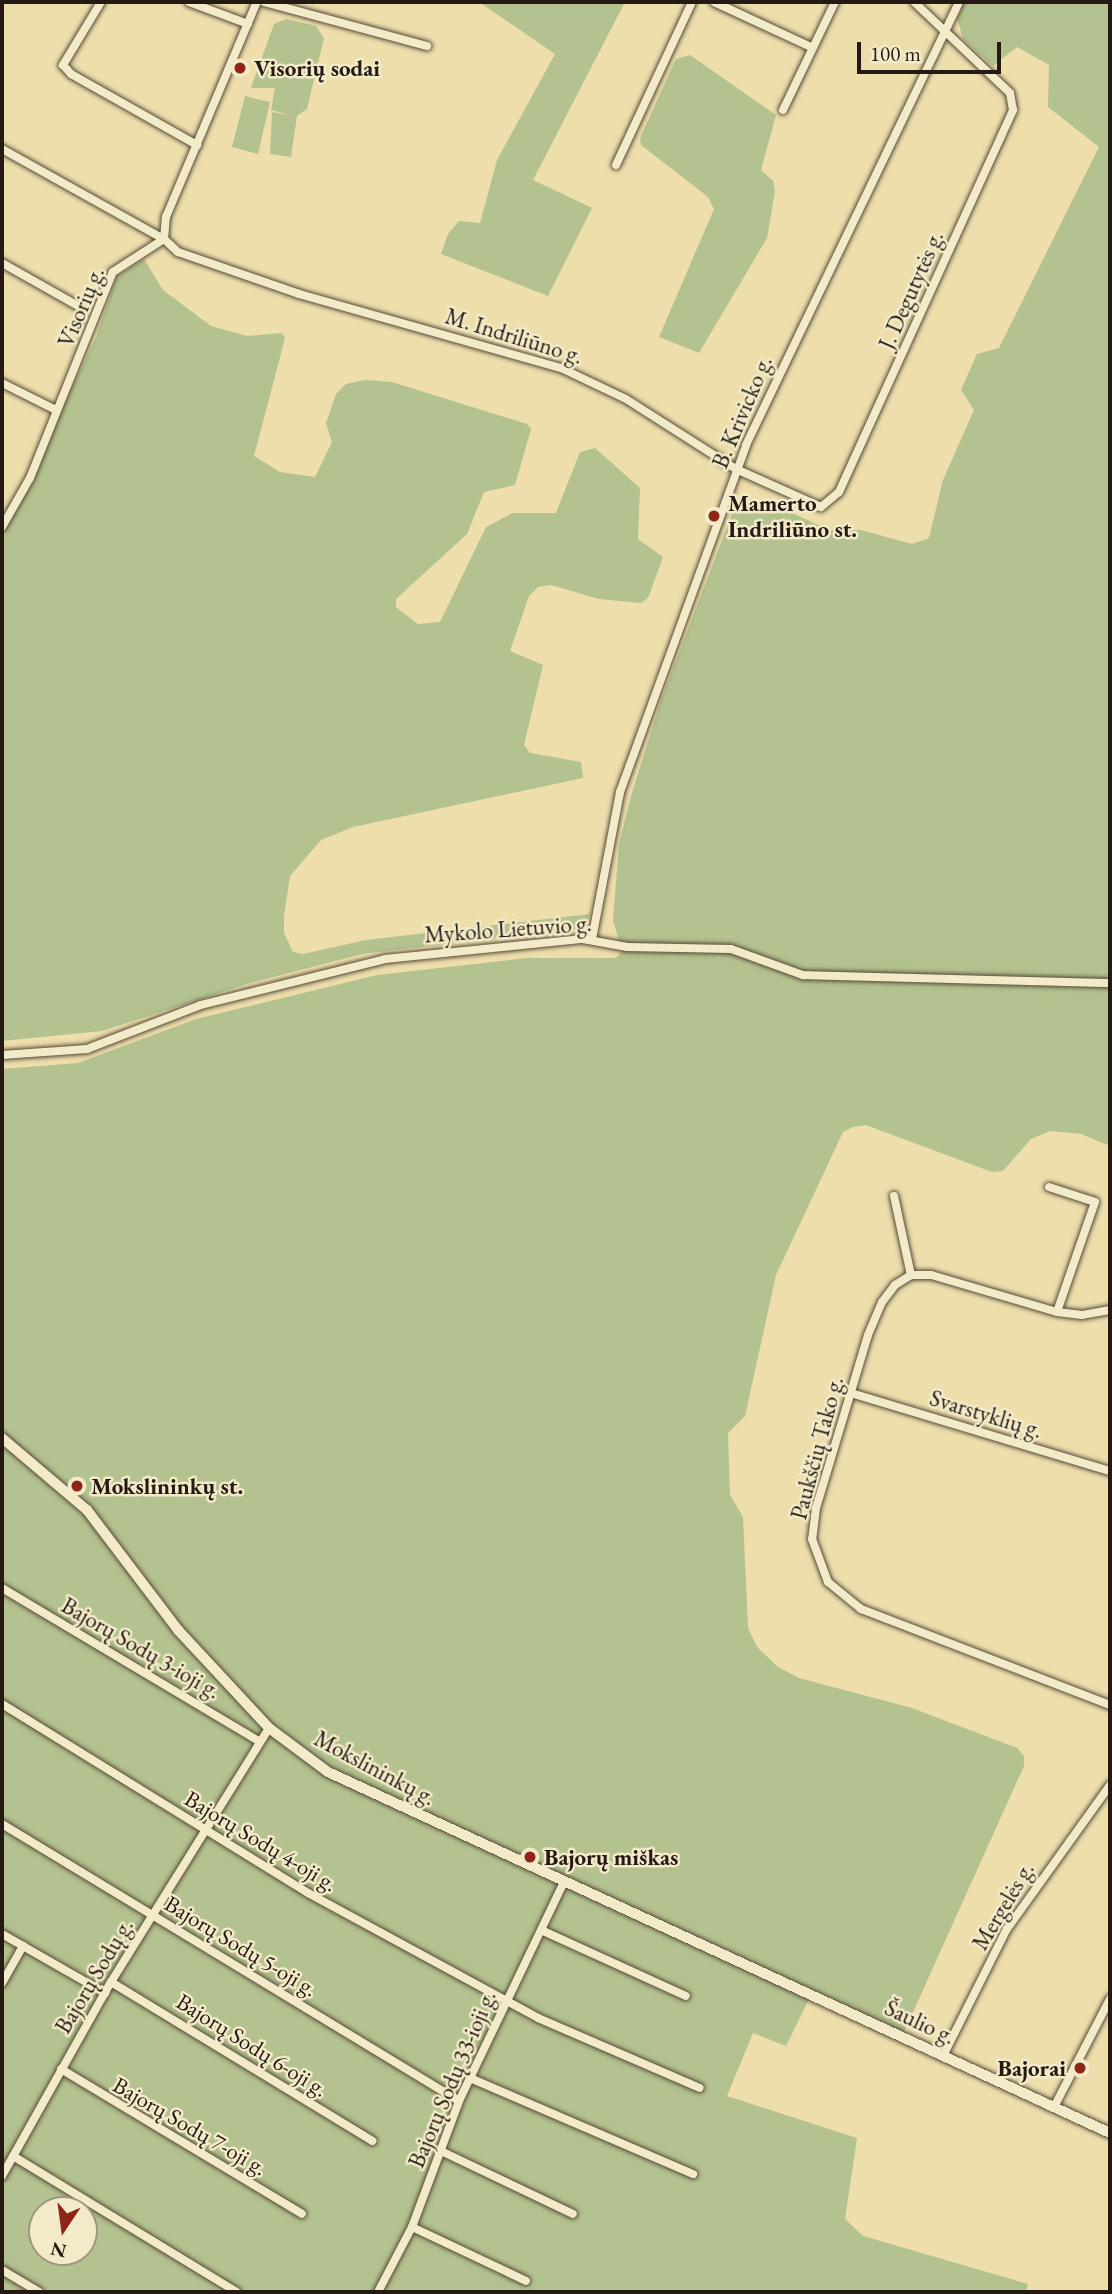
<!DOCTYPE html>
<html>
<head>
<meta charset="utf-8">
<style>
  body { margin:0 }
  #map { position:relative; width:1112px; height:2294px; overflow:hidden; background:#eddeac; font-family:"EB Garamond",serif }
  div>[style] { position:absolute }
  .green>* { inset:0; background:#b3c28e }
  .roads { filter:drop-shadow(0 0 2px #564a39) drop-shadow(0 0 2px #564a39) }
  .minor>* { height:8px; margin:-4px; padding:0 4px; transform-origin:4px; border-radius:4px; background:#f3eac9 }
  .tertiary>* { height:10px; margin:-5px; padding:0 5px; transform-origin:5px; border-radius:5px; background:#f3eac9 }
  .dots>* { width:19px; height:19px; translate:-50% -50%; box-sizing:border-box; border:4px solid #f3eac9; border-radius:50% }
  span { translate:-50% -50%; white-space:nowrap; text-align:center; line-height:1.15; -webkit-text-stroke:5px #f3eac9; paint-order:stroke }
  .poi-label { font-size:23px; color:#241913; font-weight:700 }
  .left { translate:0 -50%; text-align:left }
  .right { translate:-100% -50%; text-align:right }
  .street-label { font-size:23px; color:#241913 }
  .frame { position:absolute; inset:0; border:4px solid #241913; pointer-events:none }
  .north { position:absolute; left:28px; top:2196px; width:70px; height:70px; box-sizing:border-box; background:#f3eac9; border:2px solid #a09680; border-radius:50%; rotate:193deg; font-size:19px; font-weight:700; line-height:28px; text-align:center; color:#241913 }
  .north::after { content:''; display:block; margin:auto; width:24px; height:32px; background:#8f2418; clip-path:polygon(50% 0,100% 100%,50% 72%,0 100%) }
  .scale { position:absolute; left:857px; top:42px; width:144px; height:32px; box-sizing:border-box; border:4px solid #241913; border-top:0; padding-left:9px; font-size:21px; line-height:24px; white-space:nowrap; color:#241913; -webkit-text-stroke:5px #f3eac9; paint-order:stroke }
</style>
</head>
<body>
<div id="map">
  <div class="green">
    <i style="clip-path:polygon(479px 2px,625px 2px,533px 180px,592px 208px,548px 296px,441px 254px,448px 234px,459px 221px,480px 223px,497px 160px,555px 54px)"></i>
    <i style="clip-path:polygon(evenodd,964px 2px,1110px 2px,1110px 1146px,1081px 1134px,1050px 1131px,1031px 1139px,1003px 1171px,992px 1172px,866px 1125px,853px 1127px,843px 1132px,776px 1275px,745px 1416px,728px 1433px,730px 1495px,743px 1517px,748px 1628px,757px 1647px,778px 1667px,799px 1678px,912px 1708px,1017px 1748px,1024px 1756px,1024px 1766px,904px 2032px,813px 1991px,786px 2046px,753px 2033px,727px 2096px,857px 2138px,845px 2219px,863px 2236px,1028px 2284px,1026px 2292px,2px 2292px,2px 1069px,78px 1063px,196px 1019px,377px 975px,527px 958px,616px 958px,622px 951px,613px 920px,619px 844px,631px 796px,660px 703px,735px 506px,751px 500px,771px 503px,829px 530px,861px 530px,912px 544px,929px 538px,943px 480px,974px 410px,961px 390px,977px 354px,999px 348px,1099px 147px,1048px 107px,1049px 65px,1017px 47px,993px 66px,963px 39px,957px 18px,964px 2px,42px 2210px,84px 2210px,84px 2252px,42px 2252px,42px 2210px)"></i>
    <i style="clip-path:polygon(286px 19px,316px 26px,324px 38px,307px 109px,297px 116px,291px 157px,270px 154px,272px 112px,290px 115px,271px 110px,275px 88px,251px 88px,274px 24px)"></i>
    <i style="clip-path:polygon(690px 55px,776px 115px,761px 170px,773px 181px,775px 191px,767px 238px,699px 353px,659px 337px,714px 209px,708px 197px,641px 145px,640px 138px,676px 59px)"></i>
    <i style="clip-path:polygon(245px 96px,270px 102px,258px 154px,232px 147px)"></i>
    <i style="clip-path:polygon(144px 259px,163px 290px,211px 326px,247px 336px,282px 333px,285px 338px,254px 456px,280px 472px,315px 477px,332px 442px,326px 423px,336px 394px,346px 384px,365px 380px,392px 382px,527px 424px,531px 429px,515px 485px,484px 492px,467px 534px,396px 599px,396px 607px,418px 624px,440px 622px,486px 527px,513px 513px,556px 513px,580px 452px,595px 448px,640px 488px,638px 539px,663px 557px,648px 598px,641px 603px,599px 599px,551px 585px,538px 587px,529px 596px,510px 651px,543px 665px,524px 745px,530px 753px,581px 762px,583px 778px,353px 827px,321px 840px,290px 876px,284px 916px,284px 933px,293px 952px,303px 954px,366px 940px,590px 914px,583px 928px,362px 954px,250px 983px,102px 1031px,2px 1041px,2px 533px,96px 337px,117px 276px)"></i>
  </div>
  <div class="roads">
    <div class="minor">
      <i style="left:101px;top:2px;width:74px;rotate:121.1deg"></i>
      <i style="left:63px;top:65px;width:12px;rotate:48deg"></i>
      <i style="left:71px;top:74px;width:145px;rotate:29.4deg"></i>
      <i style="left:189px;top:2px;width:63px;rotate:20.4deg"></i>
      <i style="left:264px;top:2px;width:169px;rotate:15.1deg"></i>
      <i style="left:714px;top:2px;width:109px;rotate:24.9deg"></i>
      <i style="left:783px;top:110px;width:120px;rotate:-64.3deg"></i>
      <i style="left:2px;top:149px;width:185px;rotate:29.1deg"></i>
      <i style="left:164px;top:239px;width:19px;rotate:43deg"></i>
      <i style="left:178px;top:252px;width:128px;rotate:19.1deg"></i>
      <i style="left:299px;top:294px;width:272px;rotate:15.8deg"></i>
      <i style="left:561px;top:368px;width:72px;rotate:25.5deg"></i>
      <i style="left:626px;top:399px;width:130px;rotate:32.5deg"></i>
      <i style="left:736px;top:469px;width:93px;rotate:24.1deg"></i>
      <i style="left:821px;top:507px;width:23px;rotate:-40deg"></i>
      <i style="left:839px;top:492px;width:420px;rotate:-65.5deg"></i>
      <i style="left:1013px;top:110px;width:17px;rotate:-100deg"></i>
      <i style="left:1010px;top:93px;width:132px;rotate:-136.5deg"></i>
      <i style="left:616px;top:165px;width:180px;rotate:-65deg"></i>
      <i style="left:164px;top:239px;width:22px;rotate:-85deg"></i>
      <i style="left:166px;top:217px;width:233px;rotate:-67.1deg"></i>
      <i style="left:2px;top:263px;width:87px;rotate:29.5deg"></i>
      <i style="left:2px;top:383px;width:60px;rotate:26.6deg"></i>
      <i style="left:2px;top:527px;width:56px;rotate:-60.3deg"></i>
      <i style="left:30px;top:478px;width:222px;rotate:-68.1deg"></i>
      <i style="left:113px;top:272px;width:61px;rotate:-32.9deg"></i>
      <i style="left:592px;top:939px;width:150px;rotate:-79.2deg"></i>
      <i style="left:620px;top:792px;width:369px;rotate:-70deg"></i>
      <i style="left:746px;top:445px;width:492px;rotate:-64.3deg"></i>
      <i style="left:2px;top:1055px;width:85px;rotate:-4deg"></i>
      <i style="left:87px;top:1049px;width:122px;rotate:-21.1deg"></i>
      <i style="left:201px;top:1005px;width:190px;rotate:-14deg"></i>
      <i style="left:385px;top:959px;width:199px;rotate:-5.8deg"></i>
      <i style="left:583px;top:939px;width:45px;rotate:10.3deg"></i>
      <i style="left:627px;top:947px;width:104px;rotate:1.1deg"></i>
      <i style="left:731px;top:949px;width:77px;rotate:19.9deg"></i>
      <i style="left:803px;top:975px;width:307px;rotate:1.5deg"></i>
      <i style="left:1049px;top:1187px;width:48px;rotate:18.1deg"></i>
      <i style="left:1095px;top:1202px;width:116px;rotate:109.1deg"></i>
      <i style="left:894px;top:1196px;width:81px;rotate:77.9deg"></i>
      <i style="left:1110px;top:1310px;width:28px;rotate:170deg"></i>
      <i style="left:1082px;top:1315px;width:25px;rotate:-173deg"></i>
      <i style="left:1057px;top:1312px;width:131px;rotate:-163.6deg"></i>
      <i style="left:931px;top:1275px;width:20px;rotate:180deg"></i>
      <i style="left:911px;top:1275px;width:19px;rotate:148deg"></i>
      <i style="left:895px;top:1285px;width:21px;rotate:127deg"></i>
      <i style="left:882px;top:1302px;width:36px;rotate:113deg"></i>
      <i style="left:868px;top:1335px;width:181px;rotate:106.7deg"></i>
      <i style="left:816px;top:1508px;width:31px;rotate:97deg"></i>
      <i style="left:812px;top:1539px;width:46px;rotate:69.6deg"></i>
      <i style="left:828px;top:1582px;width:43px;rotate:39.3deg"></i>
      <i style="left:861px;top:1609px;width:267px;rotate:21.1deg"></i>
      <i style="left:851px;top:1393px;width:270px;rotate:16.8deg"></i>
      <i style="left:2px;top:1588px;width:300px;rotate:30.8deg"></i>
      <i style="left:2px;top:1704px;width:360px;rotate:31.7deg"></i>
      <i style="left:308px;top:1893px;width:262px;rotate:28.5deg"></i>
      <i style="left:538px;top:2018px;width:176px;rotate:23.4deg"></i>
      <i style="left:2px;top:1824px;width:534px;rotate:31.22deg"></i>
      <i style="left:541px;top:1930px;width:159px;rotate:24.5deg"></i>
      <i style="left:2px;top:1934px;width:119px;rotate:29.8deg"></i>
      <i style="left:111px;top:1982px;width:306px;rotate:31.3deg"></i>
      <i style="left:2px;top:1983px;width:43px;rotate:-60.4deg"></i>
      <i style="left:943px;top:2056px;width:142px;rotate:-63.3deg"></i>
      <i style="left:1007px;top:1929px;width:177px;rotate:-54.4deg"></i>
      <i style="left:61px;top:2069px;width:281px;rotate:31deg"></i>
      <i style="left:470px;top:2078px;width:243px;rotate:23.3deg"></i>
      <i style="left:1054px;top:2107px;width:122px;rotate:-62.6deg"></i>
      <i style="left:441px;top:2151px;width:146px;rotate:25.5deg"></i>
      <i style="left:13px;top:2156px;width:262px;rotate:31.3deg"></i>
      <i style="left:2px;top:2176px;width:223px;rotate:-60.7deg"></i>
      <i style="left:111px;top:1982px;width:299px;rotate:-58.1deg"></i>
      <i style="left:412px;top:2227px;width:126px;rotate:25.3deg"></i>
      <i style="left:2px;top:2270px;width:43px;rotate:30.7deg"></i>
      <i style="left:378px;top:2292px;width:73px;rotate:-62.4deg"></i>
      <i style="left:412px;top:2227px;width:134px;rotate:-69.5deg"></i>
      <i style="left:459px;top:2101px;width:243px;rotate:-64.4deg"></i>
    </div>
    <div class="tertiary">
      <i style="left:2px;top:1438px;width:111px;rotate:40.3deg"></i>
      <i style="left:87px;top:1510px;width:151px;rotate:52.8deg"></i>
      <i style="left:178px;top:1630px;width:134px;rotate:47.1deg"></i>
      <i style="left:269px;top:1728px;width:74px;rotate:36.7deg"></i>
      <i style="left:328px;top:1772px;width:861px;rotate:24.78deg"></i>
    </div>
  </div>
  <div class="dots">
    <i style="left:240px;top:68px;background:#8f2418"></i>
    <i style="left:714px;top:516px;background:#8f2418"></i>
    <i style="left:77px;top:1486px;background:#8f2418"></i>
    <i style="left:530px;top:1857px;background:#8f2418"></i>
    <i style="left:1080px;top:2068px;background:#8f2418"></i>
  </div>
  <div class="poi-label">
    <span class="left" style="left:254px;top:68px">Visorių sodai</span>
    <span class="left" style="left:728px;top:516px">Mamerto<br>Indriliūno st.</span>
    <span class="left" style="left:91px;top:1486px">Mokslininkų st.</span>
    <span class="left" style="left:544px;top:1857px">Bajorų miškas</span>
    <span class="right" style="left:1066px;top:2068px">Bajorai</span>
  </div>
  <div class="street-label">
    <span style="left:911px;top:290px;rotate:-66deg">J. Degutytės g.</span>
    <span style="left:81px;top:307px;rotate:-67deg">Visorių g.</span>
    <span style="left:514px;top:336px;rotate:17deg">M. Indriliūno g.</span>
    <span style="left:742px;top:412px;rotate:-67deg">B. Krivicko g.</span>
    <span style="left:508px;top:929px;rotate:-4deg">Mykolo Lietuvio g.</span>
    <span style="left:986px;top:1414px;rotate:17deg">Svarstyklių g.</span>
    <span style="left:817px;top:1448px;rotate:-75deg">Paukščių Tako g.</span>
    <span style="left:141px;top:1648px;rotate:30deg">Bajorų Sodų 3-ioji g.</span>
    <span style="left:375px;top:1768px;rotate:28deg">Mokslininkų g.</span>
    <span style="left:261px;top:1841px;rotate:31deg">Bajorų Sodų 4-oji g.</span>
    <span style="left:1003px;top:1906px;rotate:-59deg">Mergelės g.</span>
    <span style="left:241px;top:1946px;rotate:31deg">Bajorų Sodų 5-oji g.</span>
    <span style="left:94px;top:1976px;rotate:-59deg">Bajorų Sodų g.</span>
    <span style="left:920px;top:2022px;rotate:25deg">Šaulio g.</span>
    <span style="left:252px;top:2045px;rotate:32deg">Bajorų Sodų 6-oji g.</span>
    <span style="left:452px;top:2079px;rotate:-67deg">Bajorų Sodų 33-ioji g.</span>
    <span style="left:190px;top:2126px;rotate:30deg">Bajorų Sodų 7-oji g.</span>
  </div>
  <div class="frame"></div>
  <div class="north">N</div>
  <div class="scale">100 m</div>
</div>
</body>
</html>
